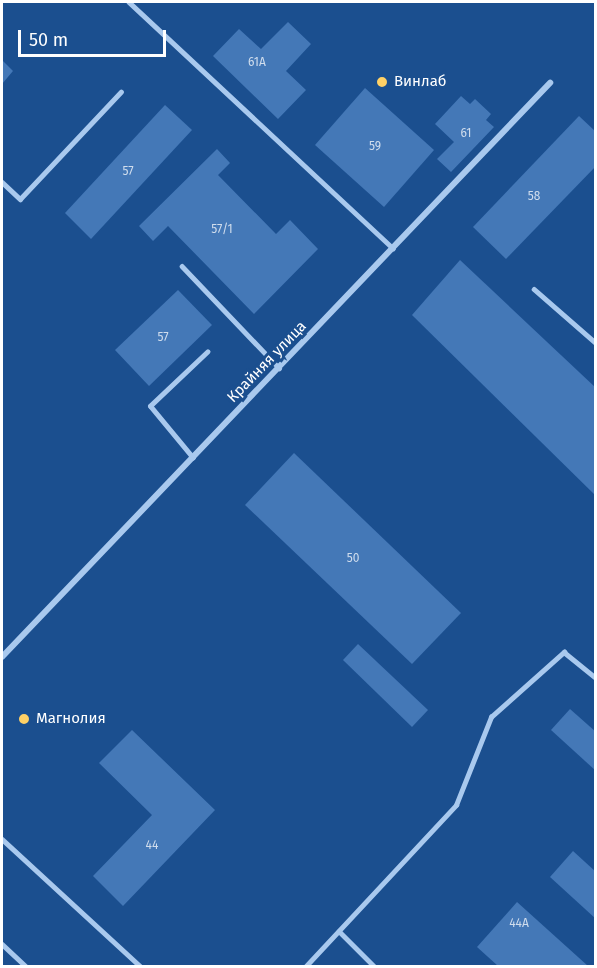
<!DOCTYPE html>
<html>
<head>
<meta charset="utf-8">
<style>
  body { margin:0 }
  #map { position:relative; width:597px; height:968px; overflow:hidden; background:#1b4f8f; font-family:"Fira Sans",sans-serif }
  div>[style] { position:absolute }
  .building>* { inset:0; background:#4478b7 }
  .lane>* { height:4.5px; margin:-2.25px; padding:0 2.25px; transform-origin:2.25px; border-radius:2.25px; background:#a9c9ee }
  .street>* { height:6px; margin:-3px; padding:0 3px; transform-origin:3px; border-radius:3px; background:#a9c9ee }
  .dots>* { width:16px; height:16px; translate:-50% -50%; box-sizing:border-box; border:3px solid #1b4f8f; border-radius:50% }
  span { translate:-50% -50%; white-space:nowrap; text-align:center; line-height:1.15; -webkit-text-stroke:6px #1b4f8f; paint-order:stroke }
  .number-label { font-size:12px; color:#d0dded }
  .number-label span { -webkit-text-stroke-width:0 }
  .poi-label { font-size:15px; color:#fff }
  .left { translate:0 -50%; text-align:left }
  .street-label { font-size:15px; color:#fff }
  .frame { position:absolute; inset:0; border:3px solid #fff; pointer-events:none }
  .scale { position:absolute; left:18px; top:30px; width:148px; height:27px; box-sizing:border-box; border:3px solid #fff; border-top:0; padding-left:8px; font-size:18px; line-height:21px; white-space:nowrap; color:#fff; -webkit-text-stroke:4px #1b4f8f; paint-order:stroke }
</style>
</head>
<body>
<div id="map">
  <div class="building">
    <i style="clip-path:polygon(288px 22px,311px 44px,286px 71px,306px 90px,278px 119px,213px 56px,239px 29px,261px 49px)"></i>
    <i style="clip-path:polygon(2px 60px,13px 71px,2px 84px)"></i>
    <i style="clip-path:polygon(365px 88px,434px 150px,384px 207px,315px 145px)"></i>
    <i style="clip-path:polygon(461px 96px,470px 104px,475px 99px,491px 114px,486px 120px,494px 127px,451px 172px,437px 159px,454px 142px,435px 124px)"></i>
    <i style="clip-path:polygon(165px 105px,192px 130px,91px 239px,65px 213px)"></i>
    <i style="clip-path:polygon(579px 116px,596px 132px,596px 166px,506px 259px,473px 227px)"></i>
    <i style="clip-path:polygon(217px 149px,230px 163px,218px 175px,276px 234px,290px 220px,318px 249px,254px 314px,168px 226px,153px 241px,139px 226px)"></i>
    <i style="clip-path:polygon(460px 260px,596px 388px,596px 496px,412px 315px)"></i>
    <i style="clip-path:polygon(178px 290px,212px 325px,149px 386px,115px 350px)"></i>
    <i style="clip-path:polygon(294px 453px,461px 613px,412px 664px,245px 505px)"></i>
    <i style="clip-path:polygon(358px 644px,428px 710px,412px 727px,343px 660px)"></i>
    <i style="clip-path:polygon(570px 709px,596px 732px,596px 771px,551px 730px)"></i>
    <i style="clip-path:polygon(132px 730px,215px 810px,123px 906px,93px 876px,152px 815px,99px 763px)"></i>
    <i style="clip-path:polygon(573px 851px,596px 872px,596px 919px,550px 877px)"></i>
    <i style="clip-path:polygon(517px 902px,588px 966px,498px 966px,477px 947px)"></i>
  </div>
  <div class="lane">
    <i style="left:129px;top:2px;width:361px;rotate:43deg"></i>
    <i style="left:2px;top:182px;width:25px;rotate:43deg"></i>
    <i style="left:20px;top:199px;width:147px;rotate:-46.7deg"></i>
    <i style="left:182px;top:266px;width:141px;rotate:46.4deg"></i>
    <i style="left:534px;top:289px;width:82px;rotate:41.1deg"></i>
    <i style="left:193px;top:458px;width:67px;rotate:-129.6deg"></i>
    <i style="left:150px;top:406px;width:79px;rotate:-43.5deg"></i>
    <i style="left:2px;top:839px;width:188px;rotate:42.6deg"></i>
    <i style="left:339px;top:931px;width:49px;rotate:45deg"></i>
    <i style="left:2px;top:944px;width:33px;rotate:43deg"></i>
    <i style="left:306px;top:966px;width:220px;rotate:-47deg"></i>
    <i style="left:456px;top:805px;width:95px;rotate:-68.3deg"></i>
    <i style="left:491px;top:717px;width:98px;rotate:-41.7deg"></i>
    <i style="left:564px;top:652px;width:41px;rotate:39.1deg"></i>
  </div>
  <div class="street">
    <i style="left:2px;top:657px;width:794px;rotate:-46.33deg"></i>
  </div>
  <div class="dots">
    <i style="left:382px;top:82px;background:#ffd166"></i>
    <i style="left:24px;top:719px;background:#ffd166"></i>
  </div>
  <div class="number-label">
    <span style="left:257px;top:63px">61А</span>
    <span style="left:466px;top:134px">61</span>
    <span style="left:375px;top:147px">59</span>
    <span style="left:128px;top:172px">57</span>
    <span style="left:534px;top:197px">58</span>
    <span style="left:222px;top:230px">57/1</span>
    <span style="left:163px;top:338px">57</span>
    <span style="left:353px;top:559px">50</span>
    <span style="left:152px;top:846px">44</span>
    <span style="left:519px;top:924px">44А</span>
  </div>
  <div class="poi-label">
    <span class="left" style="left:394px;top:82px">Винлаб</span>
    <span class="left" style="left:36px;top:719px">Магнолия</span>
  </div>
  <div class="street-label">
    <span style="left:267px;top:362px;rotate:-46deg">Крайняя улица</span>
  </div>
  <div class="frame"></div>
  <div class="scale">50 m</div>
</div>
</body>
</html>
